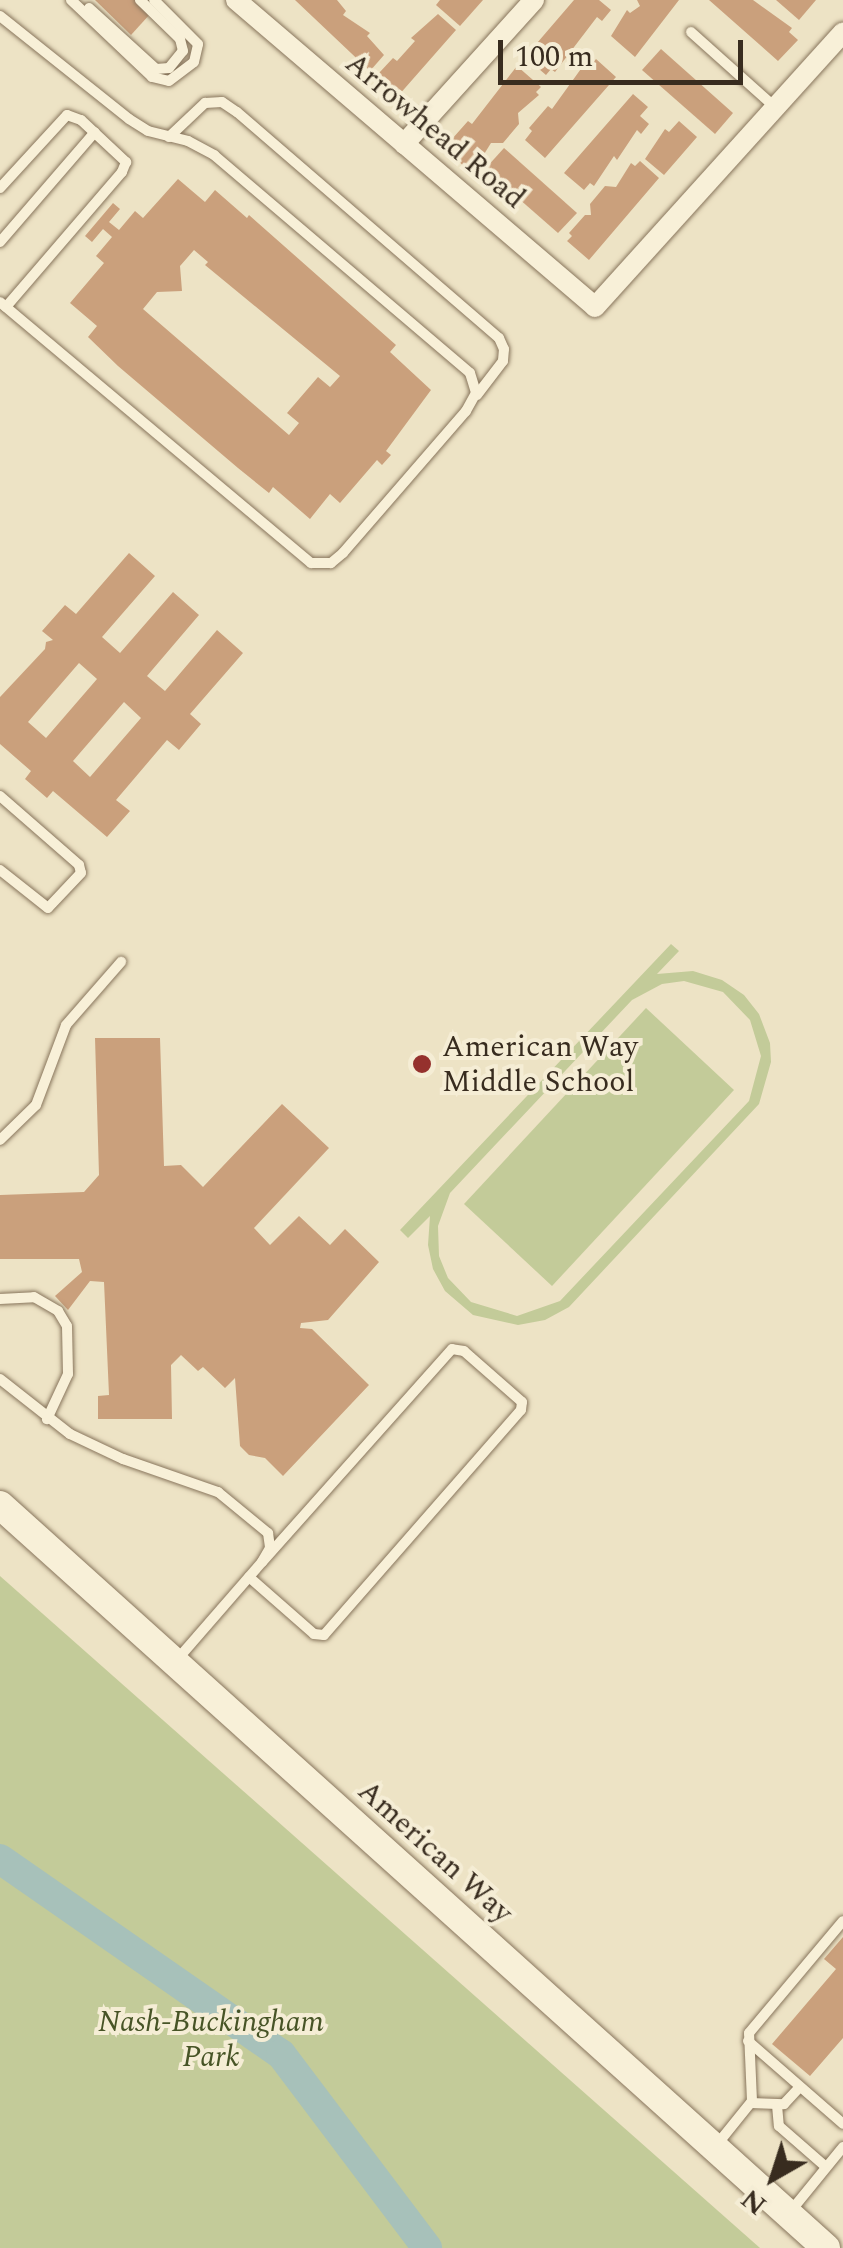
<!DOCTYPE html>
<html>
<head>
<meta charset="utf-8">
<style>
  body { margin:0 }
  #map { position:relative; width:843px; height:2248px; overflow:hidden; background:#ede3c5; font-family:Spectral,serif }
  div>[style] { position:absolute }
  .green>* { inset:0; background:#c3cb99 }
  .river>* { height:30px; margin:-15px; padding:0 15px; transform-origin:15px; border-radius:15px; background:#a7c1ba }
  .building>* { inset:0; background:#caa07c }
  .roads { filter:drop-shadow(0 0 2px #88755c) drop-shadow(0 0 2px #88755c) }
  .lane>* { height:10px; margin:-5px; padding:0 5px; transform-origin:5px; border-radius:5px; background:#f8f0d8 }
  .street>* { height:20px; margin:-10px; padding:0 10px; transform-origin:10px; border-radius:10px; background:#f8f0d8 }
  .secondary>* { height:28px; margin:-14px; padding:0 14px; transform-origin:14px; border-radius:14px; background:#f8f0d8 }
  .dots>* { width:28px; height:28px; translate:-50% -50%; box-sizing:border-box; border:5px solid #f5edd5; border-radius:50% }
  span { translate:-50% -50%; white-space:nowrap; text-align:center; line-height:1.15; -webkit-text-stroke:8px #f5edd5; paint-order:stroke }
  .street-label { font-size:30px; color:#382c1f }
  .poi-label { font-size:30px; color:#382c1f }
  .left { translate:0 -50%; text-align:left }
  .park-label { font-size:30px; color:#475426; font-style:italic }
  .north { position:absolute; left:723px; top:2128px; width:100px; height:100px; -webkit-text-stroke:8px #f5edd5; paint-order:stroke; rotate:219deg; font-size:28px; font-weight:700; line-height:40px; text-align:center; color:#382c1f }
  .north::after { content:''; display:block; margin:auto; width:35px; height:45px; background:#382c1f; clip-path:polygon(50% 0,100% 100%,50% 72%,0 100%) }
  .scale { position:absolute; left:498px; top:40px; width:245px; height:45px; box-sizing:border-box; border:5px solid #382c1f; border-top:0; padding-left:12px; font-size:30px; line-height:35px; white-space:nowrap; color:#382c1f; -webkit-text-stroke:8px #f5edd5; paint-order:stroke }
</style>
</head>
<body>
<div id="map">
  <div class="green">
    <i style="clip-path:polygon(evenodd,671px 944px,679px 951px,657px 974px,693px 971px,722px 980px,744px 995px,759px 1014px,770px 1043px,771px 1062px,759px 1104px,569px 1307px,545px 1320px,518px 1325px,473px 1315px,445px 1291px,433px 1269px,428px 1245px,430px 1216px,408px 1238px,400px 1230px,671px 944px,684px 981px,723px 992px,750px 1020px,761px 1056px,749px 1101px,560px 1301px,517px 1316px,471px 1302px,448px 1278px,439px 1256px,438px 1226px,450px 1193px,632px 1000px,662px 984px,684px 981px)"></i>
    <i style="clip-path:polygon(646px 1008px,734px 1090px,552px 1286px,464px 1204px)"></i>
    <i style="clip-path:polygon(0 1576px,760px 2248px,0 2248px)"></i>
  </div>
  <div class="river">
    <i style="left:0;top:1859px;width:342px;rotate:34.8deg"></i>
    <i style="left:281px;top:2054px;width:243px;rotate:53deg"></i>
  </div>
  <div class="building">
    <i style="clip-path:polygon(95px 0,137px 0,151px 13px,131px 35px)"></i>
    <i style="clip-path:polygon(295px 0,337px 0,346px 11px,343px 15px,370px 33px,367px 36px,384px 55px,370px 71px)"></i>
    <i style="clip-path:polygon(440px 0,483px 0,460px 26px,436px 5px)"></i>
    <i style="clip-path:polygon(574px 0,599px 0,611px 10px,602px 21px,597px 17px,555px 72px,551px 69px,546px 75px,525px 57px)"></i>
    <i style="clip-path:polygon(637px 0,679px 0,635px 57px,611px 36px,627px 10px,630px 13px,640px 6px)"></i>
    <i style="clip-path:polygon(709px 0,753px 0,792px 28px,789px 32px,798px 40px,778px 61px)"></i>
    <i style="clip-path:polygon(776px 0,816px 0,799px 20px)"></i>
    <i style="clip-path:polygon(438px 14px,456px 30px,391px 104px,372px 88px,382px 76px,379px 73px,393px 58px,397px 61px,415px 41px,411px 38px)"></i>
    <i style="clip-path:polygon(661px 49px,733px 113px,715px 134px,642px 70px)"></i>
    <i style="clip-path:polygon(596px 59px,616px 77px,545px 158px,525px 140px,532px 131px,529px 128px,548px 106px,552px 109px,583px 66px,587px 70px)"></i>
    <i style="clip-path:polygon(517px 66px,541px 87px,536px 92px,539px 95px,518px 113px,519px 124px,503px 143px,491px 143px,476px 167px,473px 164px,468px 170px,444px 148px,468px 121px,472px 124px)"></i>
    <i style="clip-path:polygon(633px 94px,648px 107px,640px 116px,649px 124px,641px 134px,637px 130px,617px 160px,614px 156px,594px 186px,590px 183px,584px 190px,564px 173px)"></i>
    <i style="clip-path:polygon(679px 121px,697px 137px,664px 175px,645px 159px,665px 129px,669px 132px)"></i>
    <i style="clip-path:polygon(504px 148px,577px 213px,558px 233px,485px 169px)"></i>
    <i style="clip-path:polygon(640px 161px,659px 178px,589px 260px,567px 241px,572px 236px,569px 233px,585px 215px,591px 215px,590px 204px,605px 186px,616px 187px,631px 163px,635px 166px)"></i>
    <i style="clip-path:polygon(evenodd,178px 179px,205px 202px,215px 190px,247px 218px,249px 215px,396px 345px,390px 352px,431px 390px,386px 451px,391px 455px,382px 465px,377px 460px,340px 503px,330px 494px,310px 519px,273px 487px,269px 493px,238px 468px,118px 366px,88px 337px,97px 326px,70px 303px,104px 263px,96px 256px,112px 237px,103px 229px,92px 242px,85px 236px,113px 203px,120px 209px,109px 222px,119px 230px,135px 211px,143px 218px,178px 179px,194px 250px,208px 262px,205px 265px,340px 376px,330px 387px,318px 377px,287px 413px,299px 423px,289px 435px,143px 309px,157px 292px,182px 291px,180px 266px,194px 250px)"></i>
    <i style="clip-path:polygon(evenodd,129px 553px,155px 576px,102px 637px,120px 653px,173px 592px,199px 615px,147px 676px,165px 691px,217px 630px,243px 653px,190px 714px,201px 724px,179px 750px,167px 740px,116px 800px,130px 811px,107px 837px,53px 791px,47px 798px,25px 779px,31px 771px,0 744px,0 697px,45px 649px,46px 642px,53px 640px,42px 631px,65px 605px,76px 614px,129px 553px,79px 663px,97px 679px,46px 738px,28px 722px,79px 663px,129px 553px,124px 702px,141px 718px,90px 777px,73px 761px,124px 702px)"></i>
    <i style="clip-path:polygon(95px 1038px,160px 1038px,164px 1166px,181px 1165px,203px 1187px,282px 1104px,329px 1148px,254px 1228px,270px 1245px,299px 1216px,330px 1245px,345px 1229px,379px 1262px,328px 1320px,301px 1323px,300px 1328px,312px 1329px,369px 1385px,283px 1476px,265px 1458px,249px 1455px,240px 1446px,235px 1378px,225px 1388px,203px 1367px,198px 1371px,181px 1355px,171px 1365px,172px 1419px,98px 1419px,98px 1396px,109px 1395px,104px 1282px,90px 1281px,68px 1310px,55px 1296px,82px 1272px,79px 1259px,0 1259px,0 1195px,84px 1192px,99px 1175px)"></i>
    <i style="clip-path:polygon(843px 1937px,843px 2038px,810px 2076px,772px 2044px,836px 1969px,824px 1959px)"></i>
  </div>
  <div class="roads">
    <div class="lane">
      <i style="left:71px;top:0;width:112px;rotate:43.5deg"></i>
      <i style="left:152px;top:77px;width:17px;rotate:13deg"></i>
      <i style="left:169px;top:81px;width:31px;rotate:-37deg"></i>
      <i style="left:194px;top:62px;width:18px;rotate:-77deg"></i>
      <i style="left:198px;top:44px;width:62px;rotate:-135deg"></i>
      <i style="left:89px;top:8px;width:91px;rotate:42.3deg"></i>
      <i style="left:156px;top:69px;width:13px;rotate:-4deg"></i>
      <i style="left:169px;top:68px;width:22px;rotate:-51deg"></i>
      <i style="left:183px;top:51px;width:12px;rotate:-104deg"></i>
      <i style="left:180px;top:39px;width:56px;rotate:-135.7deg"></i>
      <i style="left:0;top:16px;width:165px;rotate:38.6deg"></i>
      <i style="left:129px;top:119px;width:22px;rotate:32deg"></i>
      <i style="left:148px;top:131px;width:41px;rotate:14deg"></i>
      <i style="left:188px;top:141px;width:30px;rotate:28deg"></i>
      <i style="left:214px;top:155px;width:336px;rotate:40.4deg"></i>
      <i style="left:470px;top:373px;width:21px;rotate:73deg"></i>
      <i style="left:476px;top:393px;width:21px;rotate:119deg"></i>
      <i style="left:466px;top:411px;width:188px;rotate:130.9deg"></i>
      <i style="left:343px;top:553px;width:16px;rotate:140deg"></i>
      <i style="left:331px;top:563px;width:20px;rotate:180deg"></i>
      <i style="left:311px;top:563px;width:406px;rotate:-140deg"></i>
      <i style="left:691px;top:32px;width:113px;rotate:41.8deg"></i>
      <i style="left:169px;top:137px;width:50px;rotate:-43.4deg"></i>
      <i style="left:205px;top:103px;width:17px;rotate:-3deg"></i>
      <i style="left:222px;top:102px;width:18px;rotate:34deg"></i>
      <i style="left:237px;top:112px;width:346px;rotate:40.8deg"></i>
      <i style="left:499px;top:338px;width:12px;rotate:66deg"></i>
      <i style="left:504px;top:349px;width:12px;rotate:95deg"></i>
      <i style="left:503px;top:361px;width:43px;rotate:127.4deg"></i>
      <i style="left:0;top:188px;width:99px;rotate:-47.5deg"></i>
      <i style="left:67px;top:115px;width:15px;rotate:20deg"></i>
      <i style="left:81px;top:120px;width:62px;rotate:43deg"></i>
      <i style="left:126px;top:162px;width:11px;rotate:112deg"></i>
      <i style="left:122px;top:172px;width:178px;rotate:130.7deg"></i>
      <i style="left:0;top:242px;width:145px;rotate:-49.2deg"></i>
      <i style="left:0;top:796px;width:105px;rotate:41.1deg"></i>
      <i style="left:79px;top:865px;width:8px;rotate:76deg"></i>
      <i style="left:81px;top:873px;width:48px;rotate:133.3deg"></i>
      <i style="left:48px;top:908px;width:61px;rotate:-141.6deg"></i>
      <i style="left:0;top:1140px;width:50px;rotate:-44.2deg"></i>
      <i style="left:36px;top:1105px;width:85px;rotate:-69.4deg"></i>
      <i style="left:66px;top:1025px;width:84px;rotate:-48.9deg"></i>
      <i style="left:0;top:1299px;width:34px;rotate:-3deg"></i>
      <i style="left:34px;top:1297px;width:28px;rotate:30deg"></i>
      <i style="left:58px;top:1311px;width:17px;rotate:59deg"></i>
      <i style="left:67px;top:1326px;width:48px;rotate:88.8deg"></i>
      <i style="left:68px;top:1374px;width:50px;rotate:115deg"></i>
      <i style="left:0;top:1379px;width:89px;rotate:38.2deg"></i>
      <i style="left:70px;top:1434px;width:59px;rotate:25.3deg"></i>
      <i style="left:123px;top:1459px;width:101px;rotate:19.2deg"></i>
      <i style="left:218px;top:1492px;width:65px;rotate:39.4deg"></i>
      <i style="left:268px;top:1533px;width:15px;rotate:82deg"></i>
      <i style="left:270px;top:1548px;width:16px;rotate:120deg"></i>
      <i style="left:262px;top:1562px;width:133px;rotate:131deg"></i>
      <i style="left:249px;top:1577px;width:86px;rotate:41.2deg"></i>
      <i style="left:314px;top:1634px;width:10px;rotate:6deg"></i>
      <i style="left:324px;top:1635px;width:299px;rotate:-48.8deg"></i>
      <i style="left:521px;top:1410px;width:8px;rotate:-83deg"></i>
      <i style="left:522px;top:1402px;width:77px;rotate:-138.7deg"></i>
      <i style="left:464px;top:1351px;width:12px;rotate:-171deg"></i>
      <i style="left:452px;top:1349px;width:285px;rotate:131.7deg"></i>
      <i style="left:748px;top:2041px;width:126px;rotate:41.1deg"></i>
      <i style="left:751px;top:2103px;width:33px;rotate:2deg"></i>
      <i style="left:784px;top:2104px;width:23px;rotate:-47deg"></i>
      <i style="left:777px;top:2105px;width:21px;rotate:85deg"></i>
      <i style="left:779px;top:2126px;width:62px;rotate:41.1deg"></i>
      <i style="left:715px;top:2147px;width:59px;rotate:-51.2deg"></i>
      <i style="left:752px;top:2101px;width:68px;rotate:-92.5deg"></i>
      <i style="left:749px;top:2033px;width:146px;rotate:-50deg"></i>
      <i style="left:790px;top:2212px;width:84px;rotate:-50.8deg"></i>
    </div>
    <div class="street">
      <i style="left:236px;top:0;width:472px;rotate:40.5deg"></i>
      <i style="left:595px;top:307px;width:370px;rotate:-47.9deg"></i>
      <i style="left:404px;top:144px;width:194px;rotate:-47.9deg"></i>
    </div>
    <div class="secondary">
      <i style="left:0;top:1505px;width:1111px;rotate:41.97deg"></i>
    </div>
  </div>
  <div class="dots">
    <i style="left:422px;top:1064px;background:#95312d"></i>
  </div>
  <div class="street-label">
    <span style="left:435px;top:131px;rotate:40deg">Arrowhead Road</span>
    <span style="left:435px;top:1852px;rotate:42deg">American Way</span>
  </div>
  <div class="poi-label">
    <span class="left" style="left:442px;top:1064px">American Way<br>Middle School</span>
  </div>
  <div class="park-label">
    <span style="left:211px;top:2039px">Nash-Buckingham<br>Park</span>
  </div>
  <div class="north">N</div>
  <div class="scale">100 m</div>
</div>
</body>
</html>
